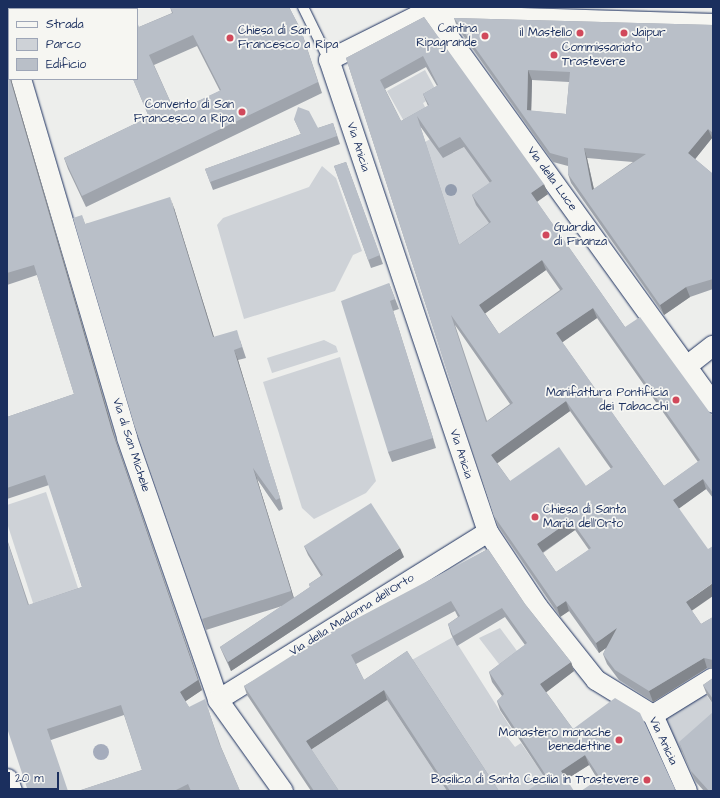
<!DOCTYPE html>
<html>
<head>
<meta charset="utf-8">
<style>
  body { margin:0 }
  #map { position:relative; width:720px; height:798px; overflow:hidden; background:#edeeec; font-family:"Architects Daughter",sans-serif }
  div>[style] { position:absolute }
  .green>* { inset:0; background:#ced2d7 }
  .water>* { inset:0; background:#a5acbc }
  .round { border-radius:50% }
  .roads { filter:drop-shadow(0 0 1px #1b2f5e) drop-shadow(0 0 1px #1b2f5e) }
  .lane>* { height:10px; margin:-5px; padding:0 5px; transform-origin:5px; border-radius:5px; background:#f6f6f2 }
  .street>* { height:20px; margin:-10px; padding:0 10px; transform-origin:10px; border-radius:10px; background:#f6f6f2 }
  .secondary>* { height:22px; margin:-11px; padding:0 11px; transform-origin:11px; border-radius:11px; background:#f6f6f2 }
  .primary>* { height:22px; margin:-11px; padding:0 11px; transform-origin:11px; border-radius:11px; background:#f6f6f2 }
  .tram>* { height:1px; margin:-0.5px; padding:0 0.5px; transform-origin:0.5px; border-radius:0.5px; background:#1b2f5e }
  .trees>* { width:12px; height:12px; margin:-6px; border-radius:50%; background:#929cae }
  .wall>* { inset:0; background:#9fa4ac }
  .shaded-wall>* { inset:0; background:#82868c }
  .building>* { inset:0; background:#b9bfc8 }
  .dots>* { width:11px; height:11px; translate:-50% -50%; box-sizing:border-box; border:2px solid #f6f6f2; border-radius:50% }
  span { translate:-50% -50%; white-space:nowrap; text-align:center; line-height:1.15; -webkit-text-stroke:3.5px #f6f6f2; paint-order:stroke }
  .poi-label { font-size:12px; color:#1b2f5e }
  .right { translate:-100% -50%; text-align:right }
  .left { translate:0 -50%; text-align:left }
  .street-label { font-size:12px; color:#1b2f5e }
  .frame { position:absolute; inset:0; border:8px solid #1b2f5e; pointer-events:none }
  .legend { position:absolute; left:8px; top:8px; width:130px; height:72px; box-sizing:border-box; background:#f6f6f2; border:1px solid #9ea6b7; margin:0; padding:5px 7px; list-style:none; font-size:12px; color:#1b2f5e }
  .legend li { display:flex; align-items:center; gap:8px; height:20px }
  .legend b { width:20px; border:1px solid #9ea6b7 }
  .scale { position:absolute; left:8px; top:772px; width:51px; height:18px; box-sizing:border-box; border:2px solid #1b2f5e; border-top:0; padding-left:5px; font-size:12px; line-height:14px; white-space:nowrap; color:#1b2f5e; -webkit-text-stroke:3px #f6f6f2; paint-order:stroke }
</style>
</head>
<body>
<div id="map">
  <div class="green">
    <i style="clip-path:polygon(425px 70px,438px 94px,423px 103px,427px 111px,405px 123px,387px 91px)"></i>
    <i style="clip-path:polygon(448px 129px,453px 153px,464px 147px,504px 166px,495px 232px,462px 255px,425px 142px)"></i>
    <i style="clip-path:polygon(322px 166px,336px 178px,362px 251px,353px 255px,335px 291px,244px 319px,217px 225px,223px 218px,309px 187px)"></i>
    <i style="clip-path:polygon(324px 340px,336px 346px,338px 352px,272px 373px,267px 358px)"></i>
    <i style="clip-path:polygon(340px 357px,376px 481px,366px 493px,314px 519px,302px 508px,263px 382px)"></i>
    <i style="clip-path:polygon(46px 492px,80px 594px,35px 609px,7px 523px,7px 505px)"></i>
    <i style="clip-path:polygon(500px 628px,523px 659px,505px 672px,479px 638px)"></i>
    <i style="clip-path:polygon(453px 637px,514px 733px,508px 738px,515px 747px,521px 743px,551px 786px,545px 791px,496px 791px,410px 661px)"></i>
    <i style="clip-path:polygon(704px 692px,713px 704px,713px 726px,675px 758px,660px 718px)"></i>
    <i style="clip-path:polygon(387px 700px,447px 791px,336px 791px,309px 751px)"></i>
  </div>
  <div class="water">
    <i class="round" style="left:93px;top:744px;width:16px;height:16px"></i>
  </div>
  <div class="roads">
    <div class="lane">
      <i style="left:303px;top:7px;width:59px;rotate:63.9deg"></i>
    </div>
    <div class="street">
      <i style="left:433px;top:15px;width:478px;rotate:54.2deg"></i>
      <i style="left:7px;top:45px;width:3px;rotate:45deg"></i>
      <i style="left:21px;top:79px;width:374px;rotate:73.5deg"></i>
      <i style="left:127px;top:438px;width:277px;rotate:70.8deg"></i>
      <i style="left:218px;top:700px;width:112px;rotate:54.5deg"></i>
      <i style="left:687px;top:366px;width:33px;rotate:-38deg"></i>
      <i style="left:218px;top:700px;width:318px;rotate:-31.9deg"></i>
      <i style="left:653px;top:715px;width:70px;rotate:-31.7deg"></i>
      <i style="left:687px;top:791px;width:83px;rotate:-114.1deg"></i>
      <i style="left:653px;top:715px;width:67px;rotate:-148.4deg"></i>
      <i style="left:596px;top:680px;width:93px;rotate:-128.5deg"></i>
      <i style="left:538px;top:607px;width:90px;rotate:-123.7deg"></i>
      <i style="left:488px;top:532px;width:498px;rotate:-108.6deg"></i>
      <i style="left:329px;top:60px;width:98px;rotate:-26.6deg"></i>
      <i style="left:417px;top:16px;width:9px;rotate:-6deg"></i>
      <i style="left:426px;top:15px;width:287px;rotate:1.8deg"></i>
    </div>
    <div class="secondary">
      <i style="left:7px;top:15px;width:4px;rotate:-56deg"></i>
    </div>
    <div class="primary">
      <i style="left:7px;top:780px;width:12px;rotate:70deg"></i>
    </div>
  </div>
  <div class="tram">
    <i style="left:15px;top:9px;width:2px;rotate:-63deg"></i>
    <i style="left:7px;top:24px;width:4px;rotate:-56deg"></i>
  </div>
  <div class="trees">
    <i style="left:451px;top:190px"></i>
  </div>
  <div class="wall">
    <i style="clip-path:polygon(evenodd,170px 7px,289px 7px,301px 30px,322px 93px,86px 207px,68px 169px,64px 158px,149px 117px,133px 79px,137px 79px,139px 27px,172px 13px,170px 7px,197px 46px,220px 91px,175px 112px,154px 65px,197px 46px)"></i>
    <i style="clip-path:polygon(evenodd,424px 17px,548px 194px,537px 202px,625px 327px,713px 417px,713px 498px,706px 489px,679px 508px,692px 611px,701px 624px,713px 617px,713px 669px,707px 668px,653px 702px,619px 680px,607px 664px,603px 654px,606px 648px,599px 653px,569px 611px,560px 617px,498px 526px,494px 516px,346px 58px,424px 17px,426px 67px,437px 86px,423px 94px,428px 106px,401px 121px,385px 89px,426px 67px,424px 17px,420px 126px,443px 158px,464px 147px,490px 183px,472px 195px,476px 205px,489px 223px,459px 245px,420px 126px,424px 17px,546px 270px,560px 290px,499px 334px,485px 313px,546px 270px,424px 17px,597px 318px,698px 462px,664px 486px,562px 342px,597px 318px,424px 17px,455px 325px,510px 404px,487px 421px,455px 325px,424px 17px,570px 411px,611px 469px,586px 486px,510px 481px,497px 463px,570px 411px,424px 17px,575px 530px,589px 550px,556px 572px,543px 553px,575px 530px)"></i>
    <i style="clip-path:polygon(evenodd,454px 18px,713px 25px,713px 139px,712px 138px,695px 159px,713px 174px,713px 289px,690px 297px,664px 315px,571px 183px,568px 174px,568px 166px,553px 162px,457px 27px,454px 18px,532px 80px,569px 82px,566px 114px,531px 111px,532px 80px,454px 18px,587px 158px,633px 162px,594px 189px,587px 158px)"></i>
    <i style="clip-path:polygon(7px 68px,9px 74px,9px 79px,11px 79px,116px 441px,202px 690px,185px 701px,189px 707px,208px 709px,221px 747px,240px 791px,78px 791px,142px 770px,124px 715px,51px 740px,7px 728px,7px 539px,29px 605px,82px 587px,49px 485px,7px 499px,7px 417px,74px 394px,37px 275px,7px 285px)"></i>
    <i style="clip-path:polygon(294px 119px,318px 128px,333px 123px,340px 144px,213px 190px,205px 169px,301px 134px)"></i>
    <i style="clip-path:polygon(346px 162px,383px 264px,371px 268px,334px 166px)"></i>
    <i style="clip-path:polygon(174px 208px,214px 337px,240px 340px,246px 358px,238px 360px,283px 509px,279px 511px,257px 479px,294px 598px,310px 587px,309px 584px,321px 576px,308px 555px,304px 546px,404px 557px,231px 671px,224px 656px,220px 647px,282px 606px,206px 630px,134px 424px,82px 215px,85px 224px)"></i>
    <i style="clip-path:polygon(389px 283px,399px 309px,393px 311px,436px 448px,392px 462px,388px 452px)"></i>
    <i style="clip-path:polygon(488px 549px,525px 604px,571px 662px,574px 671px,546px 692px,573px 729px,675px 791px,598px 780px,589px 765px,566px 779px,545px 778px,500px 710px,497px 701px,502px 696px,492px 682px,489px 672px,525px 645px,505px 617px,457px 646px,451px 634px,448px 624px,458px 617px,455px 611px,356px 664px,364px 680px,407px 651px,499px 791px,447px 791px,387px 700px,311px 749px,339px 791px,311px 791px,247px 695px,244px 686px)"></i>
    <i style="clip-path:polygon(713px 678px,713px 704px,707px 695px,703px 685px)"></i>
    <i style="clip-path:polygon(679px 742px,713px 791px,704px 791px,695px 781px,682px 752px)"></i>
  </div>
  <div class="shaded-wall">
    <i style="clip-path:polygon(528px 70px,532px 80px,531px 120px,527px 110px)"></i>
    <i style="clip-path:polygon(10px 79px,11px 79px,116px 441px,202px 690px,183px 703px,180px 692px,112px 431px)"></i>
    <i style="clip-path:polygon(708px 129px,712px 138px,692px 163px,688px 153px)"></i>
    <i style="clip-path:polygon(584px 148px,587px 158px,596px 199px,592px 190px)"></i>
    <i style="clip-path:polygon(544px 184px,548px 194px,535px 203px,531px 193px)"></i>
    <i style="clip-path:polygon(170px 197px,174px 208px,217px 347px,213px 337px)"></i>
    <i style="clip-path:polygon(542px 260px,546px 270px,483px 315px,479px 305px)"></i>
    <i style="clip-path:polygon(686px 287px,690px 297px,664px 315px,660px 305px)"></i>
    <i style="clip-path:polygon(390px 301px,393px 311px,436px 448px,433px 438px)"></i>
    <i style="clip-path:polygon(593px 308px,597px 318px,560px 344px,556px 333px)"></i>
    <i style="clip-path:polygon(234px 350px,238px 360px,283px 509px,280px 498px)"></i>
    <i style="clip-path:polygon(566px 401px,570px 411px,495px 465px,491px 455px)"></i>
    <i style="clip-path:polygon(253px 468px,257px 479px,295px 602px,291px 591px)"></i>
    <i style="clip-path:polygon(703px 479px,706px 489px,677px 510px,673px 500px)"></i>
    <i style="clip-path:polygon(571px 520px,575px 530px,540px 554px,537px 544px)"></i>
    <i style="clip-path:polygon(400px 548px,404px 557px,231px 671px,228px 662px)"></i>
    <i style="clip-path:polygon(713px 583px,713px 596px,690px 612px,686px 602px)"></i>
    <i style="clip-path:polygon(566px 601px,569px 611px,560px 617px,557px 607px)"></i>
    <i style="clip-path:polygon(617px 628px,620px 638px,599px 653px,596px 643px)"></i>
    <i style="clip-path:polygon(704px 658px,707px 668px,653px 702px,649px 691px)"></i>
    <i style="clip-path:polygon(571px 662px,574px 671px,544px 694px,540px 684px)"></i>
    <i style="clip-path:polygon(384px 690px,387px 700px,309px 751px,306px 741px)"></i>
    <i style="clip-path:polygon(585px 755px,589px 765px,564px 781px,561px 771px)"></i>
  </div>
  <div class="building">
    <i style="clip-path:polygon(103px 7px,131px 7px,132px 9px,104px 9px)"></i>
    <i style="clip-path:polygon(evenodd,170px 7px,289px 7px,301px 30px,318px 82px,82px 196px,64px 158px,149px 117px,133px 79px,137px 79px,137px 22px,139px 27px,173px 13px,170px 7px,193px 35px,221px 90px,175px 112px,149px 55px,193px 35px)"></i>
    <i style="clip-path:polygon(evenodd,424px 17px,544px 184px,531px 193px,625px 327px,640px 317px,713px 417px,713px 493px,703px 479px,673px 500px,708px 549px,713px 546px,713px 583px,686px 602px,701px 624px,713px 617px,713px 660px,704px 658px,649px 691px,615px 670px,603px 654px,617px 628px,596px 643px,566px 601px,557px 607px,494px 516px,346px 58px,424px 17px,423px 56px,438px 85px,423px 94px,429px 105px,401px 121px,380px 80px,423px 56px,424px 17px,417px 116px,439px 148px,460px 137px,492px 181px,472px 195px,491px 222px,459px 245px,417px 116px,424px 17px,542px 260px,563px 289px,499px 334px,479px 305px,542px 260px,424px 17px,593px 308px,700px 460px,664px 486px,556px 333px,593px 308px,424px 17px,451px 315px,513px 403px,486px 422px,451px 315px,424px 17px,566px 401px,613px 467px,586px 486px,559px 447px,510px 481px,491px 455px,566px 401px,424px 17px,571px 520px,591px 548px,556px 572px,537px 544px,571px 520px)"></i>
    <i style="clip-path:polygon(evenodd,454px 18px,713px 25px,713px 133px,708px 129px,688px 153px,713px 174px,713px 279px,686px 287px,660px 305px,568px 174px,568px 158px,550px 153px,454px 18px,528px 70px,570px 72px,566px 114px,527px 110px,528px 70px,454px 18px,584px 148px,646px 154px,592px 190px,584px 148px)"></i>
    <i style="clip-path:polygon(7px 69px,9px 76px,9px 79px,10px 79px,112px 431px,198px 680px,180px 692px,189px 707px,205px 699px,219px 743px,240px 791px,191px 791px,188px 784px,174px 791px,78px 791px,142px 770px,121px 705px,47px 729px,68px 791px,28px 791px,7px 728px,7px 540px,28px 605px,82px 587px,45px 475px,7px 488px,7px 417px,74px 394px,34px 265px,7px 273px)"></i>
    <i style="clip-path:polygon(298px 107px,309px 111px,318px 128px,333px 123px,337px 136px,210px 182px,205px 169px,301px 134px,294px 119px)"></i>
    <i style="clip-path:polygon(346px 162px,380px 255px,368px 260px,334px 166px)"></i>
    <i style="clip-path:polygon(170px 197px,213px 337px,237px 330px,242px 347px,234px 350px,280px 498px,276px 500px,253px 468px,291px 591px,202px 619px,134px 424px,73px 218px,82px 215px,85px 224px)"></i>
    <i style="clip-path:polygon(389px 283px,395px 299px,390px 301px,433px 438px,388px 452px,341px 301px)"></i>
    <i style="clip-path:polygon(371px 503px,400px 548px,228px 662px,220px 647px,310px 587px,309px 584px,323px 575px,304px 546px)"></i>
    <i style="clip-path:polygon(488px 549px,525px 604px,571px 662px,540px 684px,573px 729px,615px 698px,640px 713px,675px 789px,674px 791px,581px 791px,600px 778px,585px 755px,561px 771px,574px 791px,527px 791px,547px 777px,497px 701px,504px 694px,489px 672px,527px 643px,502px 608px,453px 636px,448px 624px,460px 616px,451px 601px,351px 655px,364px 680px,407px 651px,499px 791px,450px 791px,384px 690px,306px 741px,339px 791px,314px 791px,244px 686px,318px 639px)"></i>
    <i style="clip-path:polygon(713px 678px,713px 699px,703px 685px)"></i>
    <i style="clip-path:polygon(713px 712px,713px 791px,709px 791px,691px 771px,679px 742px)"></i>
  </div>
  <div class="dots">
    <i style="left:580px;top:33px;background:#d1495b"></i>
    <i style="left:624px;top:33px;background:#d1495b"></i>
    <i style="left:485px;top:36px;background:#d1495b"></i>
    <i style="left:230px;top:38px;background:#d1495b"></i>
    <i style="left:554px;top:55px;background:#d1495b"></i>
    <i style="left:242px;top:112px;background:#d1495b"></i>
    <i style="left:546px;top:235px;background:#d1495b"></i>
    <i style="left:676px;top:400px;background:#d1495b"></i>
    <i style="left:535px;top:517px;background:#d1495b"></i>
    <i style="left:619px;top:740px;background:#d1495b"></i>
    <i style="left:647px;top:780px;background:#d1495b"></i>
  </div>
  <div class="poi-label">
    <span class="right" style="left:477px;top:36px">Cantina<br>Ripagrande</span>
    <span class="left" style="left:238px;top:38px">Chiesa di San<br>Francesco a Ripa</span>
    <span class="right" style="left:572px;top:33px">il Mastello</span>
    <span class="left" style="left:632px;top:33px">Jaipur</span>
    <span class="left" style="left:562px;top:55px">Commissariato<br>Trastevere</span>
    <span class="right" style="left:234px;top:112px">Convento di San<br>Francesco a Ripa</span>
    <span class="left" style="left:554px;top:235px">Guardia<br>di Finanza</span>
    <span class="right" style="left:668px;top:400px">Manifattura Pontificia<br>dei Tabacchi</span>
    <span class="left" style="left:543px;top:517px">Chiesa di Santa<br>Maria dell'Orto</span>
    <span class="right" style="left:611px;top:740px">Monastero monache<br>benedettine</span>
    <span class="right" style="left:639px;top:780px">Basilica di Santa Cecilia in Trastevere</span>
  </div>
  <div class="street-label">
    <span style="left:358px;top:147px;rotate:72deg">Via Anicia</span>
    <span style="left:552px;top:179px;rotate:54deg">Via della Luce</span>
    <span style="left:131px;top:445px;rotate:72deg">Via di San Michele</span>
    <span style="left:461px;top:454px;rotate:72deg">Via Anicia</span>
    <span style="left:352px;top:615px;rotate:-32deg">Via della Madonna dell'Orto</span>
    <span style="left:663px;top:741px;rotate:65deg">Via Anicia</span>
  </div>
  <div class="frame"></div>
  <ul class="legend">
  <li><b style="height:5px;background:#f6f6f2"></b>Strada</li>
  <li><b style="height:11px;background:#ced2d7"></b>Parco</li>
  <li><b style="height:11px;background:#b9bfc8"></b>Edificio</li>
  </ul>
  <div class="scale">20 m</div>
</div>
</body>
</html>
